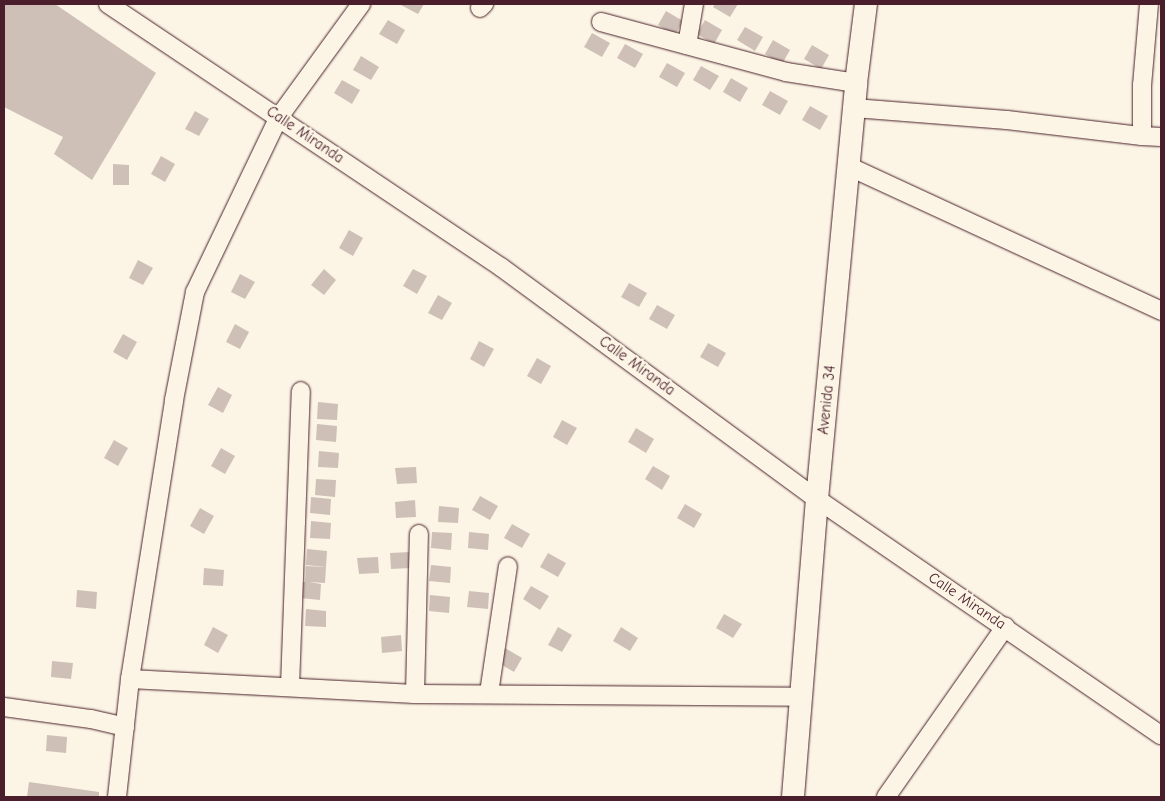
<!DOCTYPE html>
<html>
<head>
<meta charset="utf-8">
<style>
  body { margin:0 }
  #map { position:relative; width:1165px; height:801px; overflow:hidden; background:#fcf5e5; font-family:"Comic Neue",sans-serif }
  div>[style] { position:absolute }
  .building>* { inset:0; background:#cfc0b7 }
  .roads { filter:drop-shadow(0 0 1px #4a1f2b) drop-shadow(0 0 1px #4a1f2b) }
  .minor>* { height:18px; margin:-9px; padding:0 9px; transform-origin:9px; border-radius:9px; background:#fcf5e5 }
  .tertiary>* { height:22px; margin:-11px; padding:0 11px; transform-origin:11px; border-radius:11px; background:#fcf5e5 }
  span { translate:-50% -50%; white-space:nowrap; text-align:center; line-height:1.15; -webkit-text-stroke:4.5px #fcf5e5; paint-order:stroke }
  .street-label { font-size:15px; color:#4a1f2b }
  .frame { position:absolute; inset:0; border:5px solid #4a1f2b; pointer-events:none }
</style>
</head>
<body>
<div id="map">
  <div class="building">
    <i style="clip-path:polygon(4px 4px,55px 4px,156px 73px,92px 180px,54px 154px,63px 137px,4px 107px)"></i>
    <i style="clip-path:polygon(399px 4px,424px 4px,418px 14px)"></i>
    <i style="clip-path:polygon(715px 4px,738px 4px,730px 17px,713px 7px)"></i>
    <i style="clip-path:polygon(666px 11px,683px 21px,675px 35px,658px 25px)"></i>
    <i style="clip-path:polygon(388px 20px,405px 30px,397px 44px,379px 34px)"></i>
    <i style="clip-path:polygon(705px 20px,722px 30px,714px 44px,697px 34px)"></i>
    <i style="clip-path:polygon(745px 27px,763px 37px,755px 51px,737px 40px)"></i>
    <i style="clip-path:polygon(592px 33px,610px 43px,602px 57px,584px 47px)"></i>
    <i style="clip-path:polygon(773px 40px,790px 50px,782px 64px,765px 54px)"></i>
    <i style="clip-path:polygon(625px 44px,643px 54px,635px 68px,617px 58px)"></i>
    <i style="clip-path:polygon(812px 45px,829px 55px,821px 69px,804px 59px)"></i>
    <i style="clip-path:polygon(361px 56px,379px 67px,371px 80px,353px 70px)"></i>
    <i style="clip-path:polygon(667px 63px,685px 73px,677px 87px,659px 77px)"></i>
    <i style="clip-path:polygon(701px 66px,719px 76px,710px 90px,693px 80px)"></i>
    <i style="clip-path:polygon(731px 78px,748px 88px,740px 102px,723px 92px)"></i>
    <i style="clip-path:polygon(342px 80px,360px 90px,352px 104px,334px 93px)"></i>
    <i style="clip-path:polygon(770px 91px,788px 101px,780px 115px,762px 105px)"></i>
    <i style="clip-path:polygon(810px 106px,828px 116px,820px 130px,802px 120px)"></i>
    <i style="clip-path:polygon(195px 111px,209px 119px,199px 136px,185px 129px)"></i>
    <i style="clip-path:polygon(161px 156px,175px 164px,165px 182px,151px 174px)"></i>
    <i style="clip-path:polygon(113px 164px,129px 165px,129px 185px,113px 185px)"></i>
    <i style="clip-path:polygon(349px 230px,363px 238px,353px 256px,339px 248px)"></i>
    <i style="clip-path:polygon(138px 260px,153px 268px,143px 285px,129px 278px)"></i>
    <i style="clip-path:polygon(324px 269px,336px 280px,324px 295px,311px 285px)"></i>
    <i style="clip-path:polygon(413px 269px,427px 276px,417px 294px,403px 286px)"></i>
    <i style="clip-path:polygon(240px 274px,255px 282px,245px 299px,231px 292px)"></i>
    <i style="clip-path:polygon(629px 283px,647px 293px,639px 307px,621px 297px)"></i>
    <i style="clip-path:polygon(438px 295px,452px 303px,442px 320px,428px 313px)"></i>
    <i style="clip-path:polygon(657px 305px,675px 315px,667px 329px,649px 319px)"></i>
    <i style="clip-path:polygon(235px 324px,249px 332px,240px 349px,226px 342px)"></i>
    <i style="clip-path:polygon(123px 334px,137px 342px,127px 360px,113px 352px)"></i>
    <i style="clip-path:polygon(479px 341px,494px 349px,484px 367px,470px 359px)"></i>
    <i style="clip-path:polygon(708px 343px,726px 353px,718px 367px,700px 357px)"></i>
    <i style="clip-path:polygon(537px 358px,551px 366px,541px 384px,527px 376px)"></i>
    <i style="clip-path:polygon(218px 387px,232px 395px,223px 413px,208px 405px)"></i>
    <i style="clip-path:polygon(318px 402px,338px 404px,337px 420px,317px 419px)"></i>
    <i style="clip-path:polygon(562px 420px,577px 428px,567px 445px,553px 437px)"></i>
    <i style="clip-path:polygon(317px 424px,337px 426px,336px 442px,316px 440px)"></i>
    <i style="clip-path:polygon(636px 428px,654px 439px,646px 453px,628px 442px)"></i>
    <i style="clip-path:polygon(114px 440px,128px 448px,118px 466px,104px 458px)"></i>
    <i style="clip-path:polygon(221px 448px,235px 456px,225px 474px,211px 466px)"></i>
    <i style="clip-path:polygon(319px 451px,339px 453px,338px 468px,318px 467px)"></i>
    <i style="clip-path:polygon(653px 466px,670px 476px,662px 490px,645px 479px)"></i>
    <i style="clip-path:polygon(416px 467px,417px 483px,397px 484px,395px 468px)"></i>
    <i style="clip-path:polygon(316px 479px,336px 480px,335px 497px,315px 495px)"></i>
    <i style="clip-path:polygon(480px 496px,498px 506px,490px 520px,472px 510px)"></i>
    <i style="clip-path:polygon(311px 497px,331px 499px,330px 515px,310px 513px)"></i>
    <i style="clip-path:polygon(415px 500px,416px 517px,396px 518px,395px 502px)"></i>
    <i style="clip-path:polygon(685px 504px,702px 514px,694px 528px,677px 518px)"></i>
    <i style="clip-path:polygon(439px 506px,459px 508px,458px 523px,438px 522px)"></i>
    <i style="clip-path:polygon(200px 508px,214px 516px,204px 534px,190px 526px)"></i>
    <i style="clip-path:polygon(311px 521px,331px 523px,330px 539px,310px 538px)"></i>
    <i style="clip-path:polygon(512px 524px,530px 534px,522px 548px,504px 538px)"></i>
    <i style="clip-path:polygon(432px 532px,452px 533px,451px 550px,431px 548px)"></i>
    <i style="clip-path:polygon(469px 532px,489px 534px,488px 550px,468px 548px)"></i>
    <i style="clip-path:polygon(307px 549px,327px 551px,326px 567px,306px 565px)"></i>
    <i style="clip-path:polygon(410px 552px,411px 568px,391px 569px,390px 553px)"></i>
    <i style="clip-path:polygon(548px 553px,566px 563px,558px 577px,540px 567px)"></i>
    <i style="clip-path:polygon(378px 557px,379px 573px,359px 574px,357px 558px)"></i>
    <i style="clip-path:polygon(431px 565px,451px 567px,450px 583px,429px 581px)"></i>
    <i style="clip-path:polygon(306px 566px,326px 567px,325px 583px,309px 582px,321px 584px,320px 600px,300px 598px,301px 582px,305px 582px)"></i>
    <i style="clip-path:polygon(204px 568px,224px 570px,223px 586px,203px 585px)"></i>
    <i style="clip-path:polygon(531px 586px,549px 596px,540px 610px,523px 599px)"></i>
    <i style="clip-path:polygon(77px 590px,97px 592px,96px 609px,76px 607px)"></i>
    <i style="clip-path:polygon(469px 591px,489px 593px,488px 609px,467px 607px)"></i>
    <i style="clip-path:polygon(430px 595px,450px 597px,449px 613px,429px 611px)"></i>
    <i style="clip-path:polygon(306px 609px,326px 611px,326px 627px,305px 626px)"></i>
    <i style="clip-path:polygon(724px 614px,742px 624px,733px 638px,716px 628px)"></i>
    <i style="clip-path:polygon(213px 627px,228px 635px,218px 653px,204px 645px)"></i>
    <i style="clip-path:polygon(558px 627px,572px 635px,562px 652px,548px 645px)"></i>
    <i style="clip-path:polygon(621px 627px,638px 638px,630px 651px,613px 641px)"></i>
    <i style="clip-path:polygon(401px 635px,402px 651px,382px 653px,381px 637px)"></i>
    <i style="clip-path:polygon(505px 648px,522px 658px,514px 672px,497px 662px)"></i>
    <i style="clip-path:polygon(52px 661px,73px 663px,71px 679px,51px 677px)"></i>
    <i style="clip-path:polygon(47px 735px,67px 737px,66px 753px,46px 751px)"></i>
    <i style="clip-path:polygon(29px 782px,99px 792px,99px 797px,27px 797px)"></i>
  </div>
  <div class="roads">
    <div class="minor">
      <i style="left:108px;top:4px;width:473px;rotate:33.8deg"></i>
      <i style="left:501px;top:267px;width:392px;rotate:36.3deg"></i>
      <i style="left:817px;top:499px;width:417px;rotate:34.5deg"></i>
      <i style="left:1149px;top:4px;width:81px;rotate:94.9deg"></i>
      <i style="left:1142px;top:85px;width:51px;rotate:90deg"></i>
      <i style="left:1142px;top:136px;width:19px;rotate:3deg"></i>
      <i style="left:480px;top:8px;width:6px;rotate:-45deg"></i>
      <i style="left:601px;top:22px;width:192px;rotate:15.1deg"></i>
      <i style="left:786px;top:72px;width:71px;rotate:8.9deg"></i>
      <i style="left:687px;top:45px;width:42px;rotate:-80.3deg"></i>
      <i style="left:854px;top:108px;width:153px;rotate:4.5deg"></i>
      <i style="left:1007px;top:120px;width:136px;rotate:6.8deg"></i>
      <i style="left:850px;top:167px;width:343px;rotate:24.8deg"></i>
      <i style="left:130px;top:679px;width:285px;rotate:3deg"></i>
      <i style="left:415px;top:694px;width:386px;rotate:0.4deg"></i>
      <i style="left:290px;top:686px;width:295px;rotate:-87.9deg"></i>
      <i style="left:489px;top:693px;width:128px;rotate:-81.5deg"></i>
      <i style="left:415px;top:694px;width:160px;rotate:-88.6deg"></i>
      <i style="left:4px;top:707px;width:88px;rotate:7.9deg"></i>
      <i style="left:91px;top:719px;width:35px;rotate:13deg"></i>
      <i style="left:117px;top:797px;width:119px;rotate:-83.7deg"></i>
      <i style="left:130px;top:679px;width:282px;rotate:-81deg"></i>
      <i style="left:174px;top:400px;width:110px;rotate:-79deg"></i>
      <i style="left:195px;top:292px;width:194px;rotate:-64.4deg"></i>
      <i style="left:279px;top:117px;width:140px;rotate:-54deg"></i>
      <i style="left:886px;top:797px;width:208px;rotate:-55deg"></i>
    </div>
    <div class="tertiary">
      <i style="left:793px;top:797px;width:299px;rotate:-85.4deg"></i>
      <i style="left:817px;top:499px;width:418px;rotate:-84.6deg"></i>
      <i style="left:856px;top:83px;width:80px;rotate:-82.8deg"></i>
    </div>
  </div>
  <div class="street-label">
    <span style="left:305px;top:135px;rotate:34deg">Calle Miranda</span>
    <span style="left:637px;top:366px;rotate:36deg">Calle Miranda</span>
    <span style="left:827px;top:400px;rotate:-84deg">Avenida 34</span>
    <span style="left:967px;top:601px;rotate:34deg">Calle Miranda</span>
  </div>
  <div class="frame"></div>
</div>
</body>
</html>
